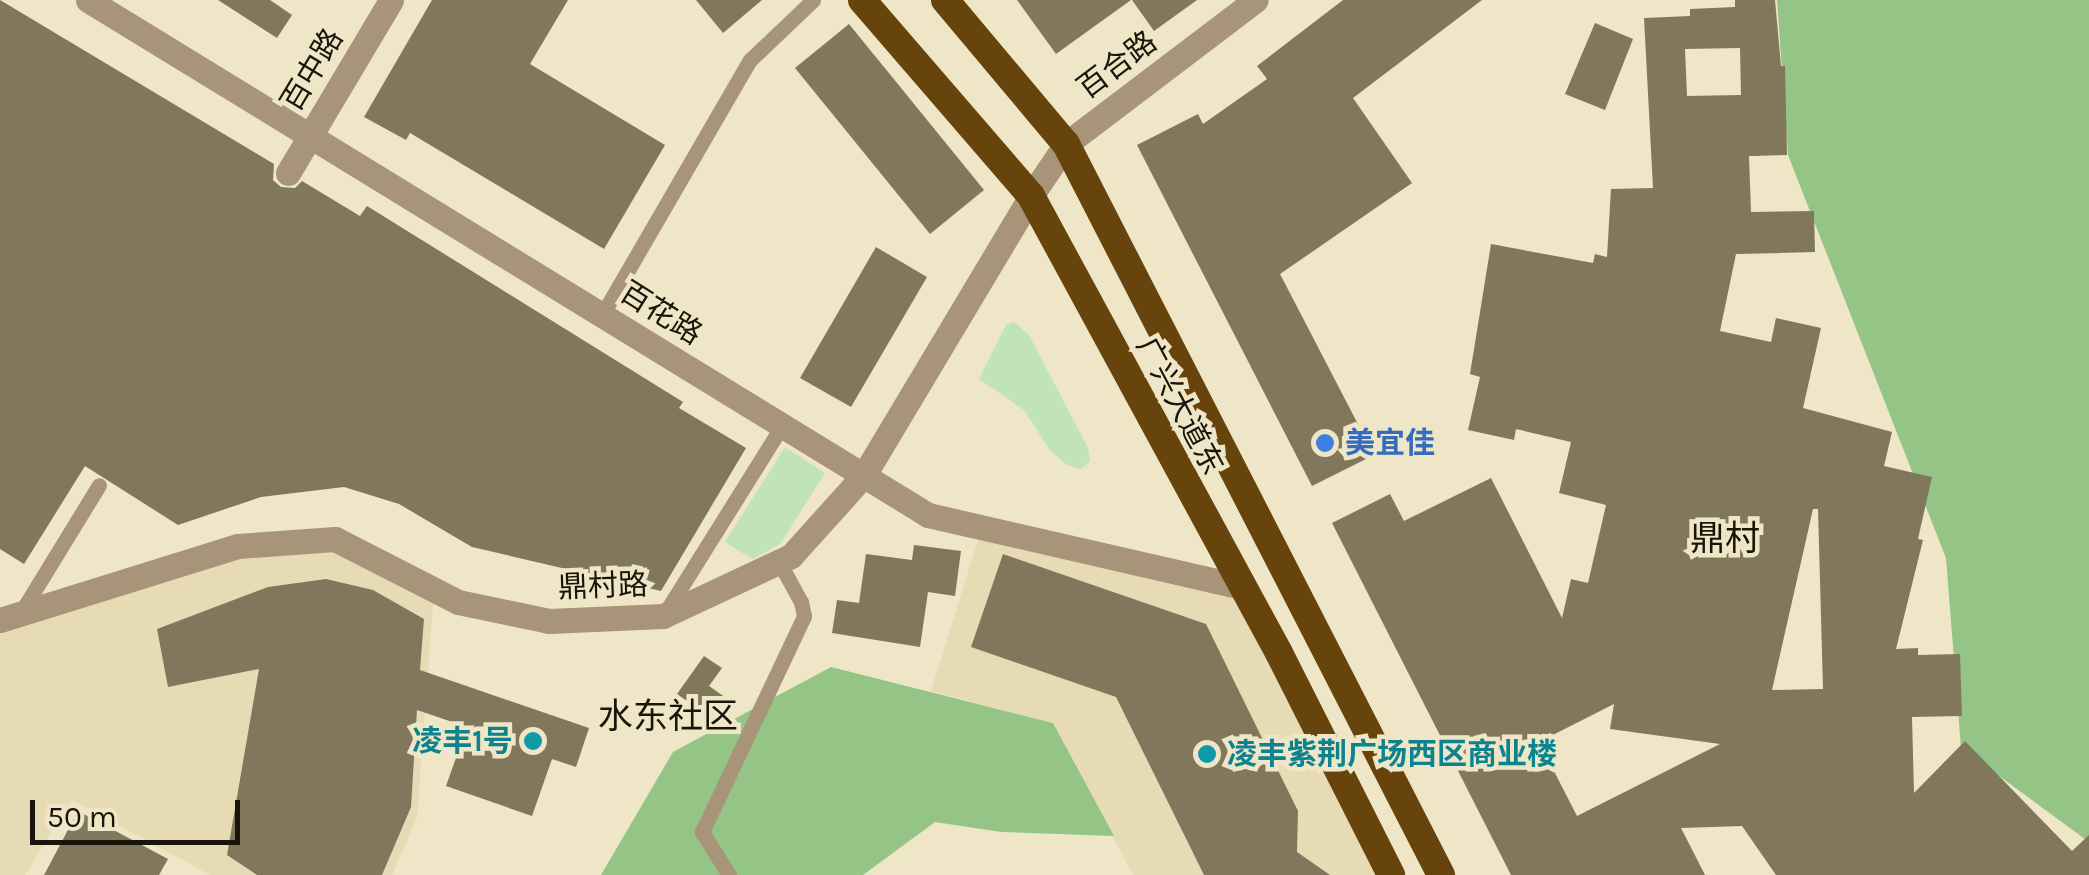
<!DOCTYPE html>
<html>
<head>
<meta charset="utf-8">
<style>
  body { margin:0 }
  #map { position:relative; width:2089px; height:875px; overflow:hidden; background:#efe5c7; font-family:Karla,"Noto Sans SC",sans-serif }
  div>[style] { position:absolute }
  .built>* { inset:0; background:#e7dbb6 }
  .green>* { inset:0; background:#c1e3b8 }
  .forest>* { inset:0; background:#94c586 }
  .building>* { inset:0; background:#80775d }
  .service>* { height:15px; margin:-7.5px; padding:0 7.5px; transform-origin:7.5px; border-radius:7.5px; background:#a89479 }
  .minor>* { height:25px; margin:-12.5px; padding:0 12.5px; transform-origin:12.5px; border-radius:12.5px; background:#a89479 }
  .tertiary>* { height:25px; margin:-12.5px; padding:0 12.5px; transform-origin:12.5px; border-radius:12.5px; background:#a89479 }
  .trunk>* { height:28px; margin:-14px; padding:0 14px; transform-origin:14px; border-radius:14px; background:#66440b }
  .dots>* { width:28px; height:28px; translate:-50% -50%; box-sizing:border-box; border:5px solid #efe5c7; border-radius:50% }
  span { translate:-50% -50%; white-space:nowrap; text-align:center; line-height:1.15; -webkit-text-stroke:9px #efe5c7; paint-order:stroke }
  .street-label { font-size:30px; color:#19150b }
  .shop-label { font-size:30px; color:#366cbe; font-weight:700 }
  .left { translate:0 -50%; text-align:left }
  .culture-label { font-size:30px; color:#0d838f; font-weight:700 }
  .right { translate:-100% -50%; text-align:right }
  .quarter-label { font-size:35px; color:#19150b }
  .scale { position:absolute; left:30px; top:800px; width:210px; height:45px; box-sizing:border-box; border:5px solid #19150b; border-top:0; padding-left:12px; font-size:30px; line-height:35px; white-space:nowrap; color:#19150b; -webkit-text-stroke:8px #efe5c7; paint-order:stroke }
</style>
</head>
<body>
<div id="map">
  <div class="built">
    <i style="clip-path:polygon(982px 527px,1239px 586px,1391px 875px,1133px 875px,1053px 723px,931px 691px)"></i>
    <i style="clip-path:polygon(335px 539px,434px 591px,417px 817px,392px 875px,210px 875px,72px 800px,25px 875px,0 875px,0 620px,238px 546px)"></i>
  </div>
  <div class="green">
    <i style="clip-path:polygon(1014px 322px,1029px 335px,1088px 448px,1090px 461px,1081px 469px,1067px 465px,1049px 449px,1024px 410px,979px 379px,1006px 325px)"></i>
    <i style="clip-path:polygon(785px 447px,825px 473px,780px 544px,752px 559px,725px 542px)"></i>
  </div>
  <div class="forest">
    <i style="clip-path:polygon(1777px 0,2089px 0,2089px 842px,1961px 748px,1946px 558px,1788px 155px)"></i>
    <i style="clip-path:polygon(831px 667px,1053px 723px,1114px 836px,1001px 832px,935px 822px,863px 875px,601px 875px,673px 752px)"></i>
  </div>
  <div class="building">
    <i style="clip-path:polygon(0 0,274px 164px,273px 180px,281px 187px,295px 188px,302px 181px,360px 216px,367px 206px,683px 402px,679px 408px,746px 448px,661px 591px,472px 547px,399px 504px,344px 487px,261px 497px,178px 525px,85px 466px,24px 564px,0 549px)"></i>
    <i style="clip-path:polygon(218px 0,270px 0,292px 15px,277px 38px)"></i>
    <i style="clip-path:polygon(432px 0,568px 0,530px 64px,665px 145px,604px 249px,410px 133px,406px 140px,364px 117px)"></i>
    <i style="clip-path:polygon(696px 0,762px 0,723px 33px)"></i>
    <i style="clip-path:polygon(1017px 0,1131px 0,1056px 54px)"></i>
    <i style="clip-path:polygon(1132px 0,1197px 0,1154px 31px)"></i>
    <i style="clip-path:polygon(1343px 0,1482px 0,1353px 98px,1412px 183px,1280px 274px,1374px 455px,1312px 486px,1137px 145px,1198px 114px,1203px 124px,1267px 79px,1257px 66px)"></i>
    <i style="clip-path:polygon(evenodd,1735px 0,1775px 0,1781px 66px,1785px 66px,1787px 155px,1749px 156px,1751px 212px,1814px 211px,1815px 252px,1736px 254px,1720px 331px,1771px 342px,1776px 318px,1821px 328px,1803px 408px,1892px 432px,1884px 466px,1932px 477px,1918px 539px,1923px 540px,1896px 649px,1918px 648px,1918px 655px,1960px 654px,1962px 716px,1912px 717px,1914px 793px,1965px 741px,2072px 851px,2089px 835px,2089px 875px,1776px 875px,1742px 826px,1681px 828px,1705px 875px,1511px 875px,1332px 523px,1390px 494px,1404px 521px,1491px 478px,1562px 618px,1571px 579px,1588px 583px,1606px 505px,1559px 493px,1571px 442px,1516px 429px,1514px 440px,1468px 430px,1480px 377px,1470px 374px,1491px 244px,1593px 263px,1595px 254px,1607px 257px,1611px 189px,1653px 188px,1644px 18px,1690px 16px,1690px 9px,1735px 7px,1735px 0,1740px 48px,1741px 95px,1687px 96px,1685px 49px,1740px 48px,1735px 0,1813px 509px,1818px 509px,1823px 689px,1772px 690px,1813px 509px,1735px 0,1614px 704px,1610px 729px,1720px 744px,1577px 816px,1539px 742px,1614px 704px)"></i>
    <i style="clip-path:polygon(1595px 23px,1633px 39px,1605px 110px,1565px 94px)"></i>
    <i style="clip-path:polygon(849px 24px,984px 190px,930px 234px,795px 68px)"></i>
    <i style="clip-path:polygon(876px 247px,927px 277px,851px 407px,800px 378px)"></i>
    <i style="clip-path:polygon(914px 545px,961px 551px,955px 596px,928px 592px,920px 647px,832px 633px,837px 600px,859px 603px,866px 554px,912px 560px)"></i>
    <i style="clip-path:polygon(1003px 554px,1206px 624px,1298px 811px,1297px 852px,1330px 875px,1204px 875px,1116px 697px,971px 647px)"></i>
    <i style="clip-path:polygon(326px 579px,373px 590px,424px 619px,420px 670px,589px 728px,576px 767px,552px 759px,532px 816px,446px 786px,467px 727px,417px 710px,411px 807px,382px 875px,257px 875px,227px 855px,259px 669px,168px 687px,157px 629px,268px 587px)"></i>
    <i style="clip-path:polygon(704px 656px,722px 668px,709px 686px,729px 700px,714px 720px,677px 694px)"></i>
    <i style="clip-path:polygon(78px 811px,168px 859px,159px 875px,44px 875px)"></i>
  </div>
  <div class="service">
    <i style="left:602px;top:315px;width:295px;rotate:-59.9deg"></i>
    <i style="left:750px;top:60px;width:87px;rotate:-43.6deg"></i>
    <i style="left:665px;top:613px;width:221px;rotate:-58deg"></i>
    <i style="left:20px;top:614px;width:151px;rotate:-58.5deg"></i>
    <i style="left:729px;top:875px;width:51px;rotate:-122.1deg"></i>
    <i style="left:702px;top:832px;width:239px;rotate:-64.7deg"></i>
    <i style="left:804px;top:616px;width:14px;rotate:-102deg"></i>
    <i style="left:801px;top:602px;width:46px;rotate:-118.8deg"></i>
  </div>
  <div class="minor">
    <i style="left:88px;top:0;width:985px;rotate:31.51deg"></i>
    <i style="left:928px;top:515px;width:319px;rotate:12.9deg"></i>
    <i style="left:288px;top:173px;width:201px;rotate:-59.2deg"></i>
    <i style="left:0;top:620px;width:249px;rotate:-17.3deg"></i>
    <i style="left:238px;top:546px;width:97px;rotate:-4.1deg"></i>
    <i style="left:335px;top:539px;width:138px;rotate:27.1deg"></i>
    <i style="left:458px;top:602px;width:93px;rotate:11.8deg"></i>
    <i style="left:549px;top:621px;width:114px;rotate:-2.5deg"></i>
    <i style="left:663px;top:616px;width:141px;rotate:-25.1deg"></i>
    <i style="left:791px;top:556px;width:109px;rotate:-48deg"></i>
    <i style="left:864px;top:475px;width:325px;rotate:-59.1deg"></i>
  </div>
  <div class="tertiary">
    <i style="left:1031px;top:196px;width:63px;rotate:-56.1deg"></i>
    <i style="left:1066px;top:144px;width:238px;rotate:-37.2deg"></i>
  </div>
  <div class="trunk">
    <i style="left:862px;top:0;width:259px;rotate:49.2deg"></i>
    <i style="left:1031px;top:196px;width:520px;rotate:61.51deg"></i>
    <i style="left:1279px;top:653px;width:249px;rotate:63.2deg"></i>
    <i style="left:945px;top:0;width:188px;rotate:50deg"></i>
    <i style="left:1066px;top:144px;width:822px;rotate:62.84deg"></i>
  </div>
  <div class="dots">
    <i style="left:1325px;top:443px;background:#3f7fe0"></i>
    <i style="left:533px;top:741px;background:#0f9aa8"></i>
    <i style="left:1207px;top:754px;background:#0f9aa8"></i>
  </div>
  <div class="street-label">
    <span style="left:1117px;top:65px;rotate:-37deg">百合路</span>
    <span style="left:312px;top:70px;rotate:-59deg">百中路</span>
    <span style="left:661px;top:313px;rotate:32deg">百花路</span>
    <span style="left:1180px;top:406px;rotate:62deg">广兴大道东</span>
    <span style="left:603px;top:586px;rotate:-2deg">鼎村路</span>
  </div>
  <div class="shop-label">
    <span class="left" style="left:1345px;top:443px">美宜佳</span>
  </div>
  <div class="culture-label">
    <span class="right" style="left:513px;top:741px">凌丰1号</span>
    <span class="left" style="left:1227px;top:754px">凌丰紫荆广场西区商业楼</span>
  </div>
  <div class="quarter-label">
    <span style="left:1725px;top:539px">鼎村</span>
    <span style="left:668px;top:717px">水东社区</span>
  </div>
  <div class="scale">50 m</div>
</div>
</body>
</html>
